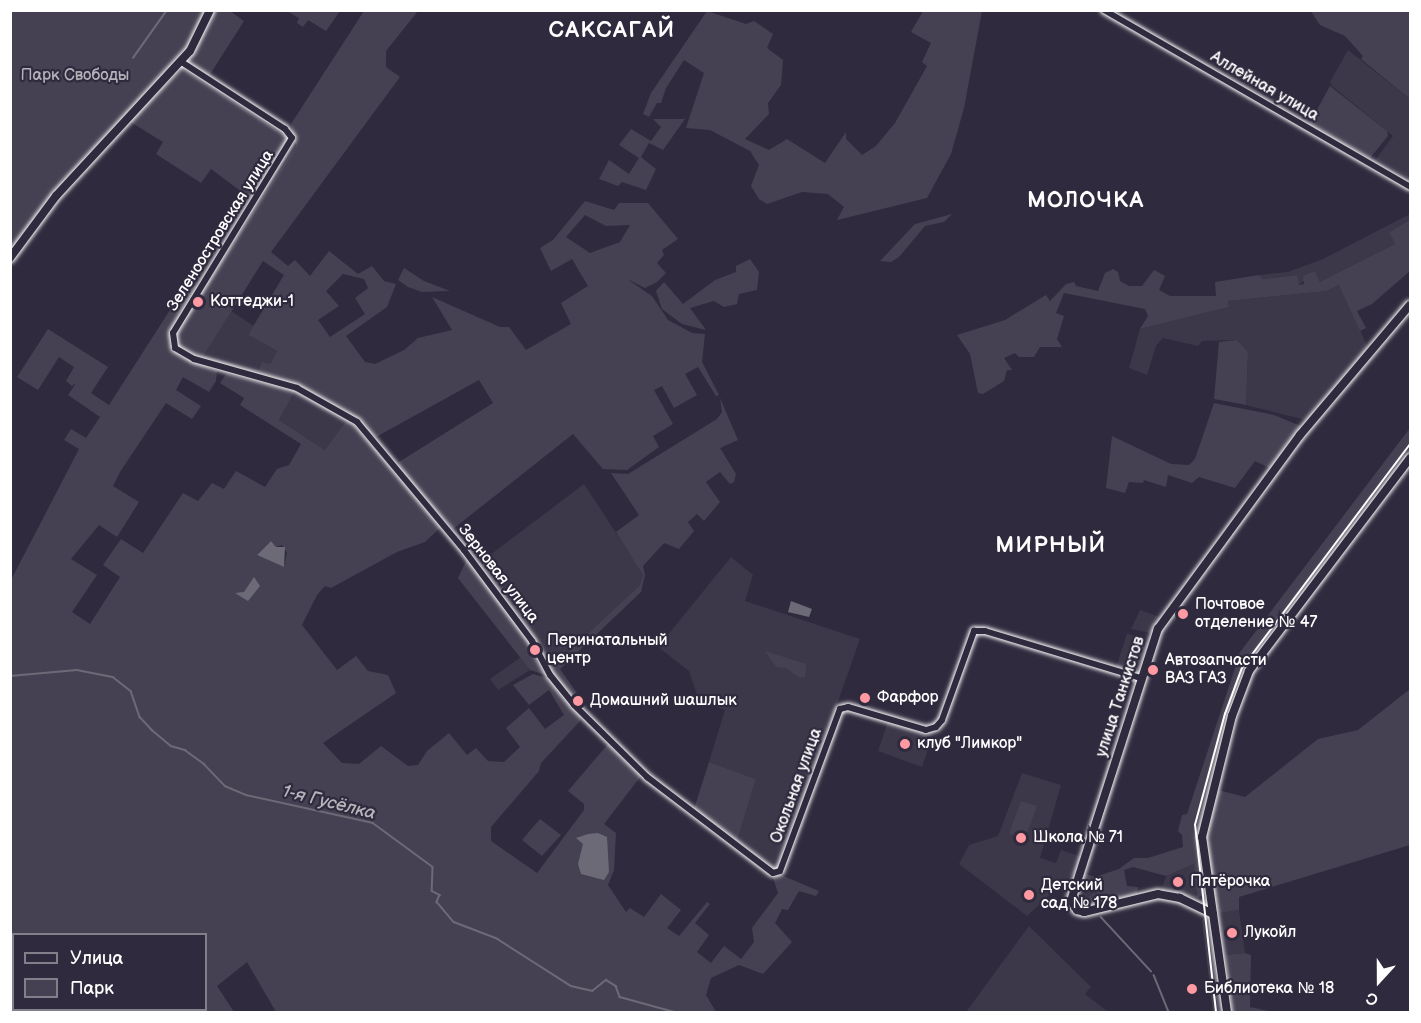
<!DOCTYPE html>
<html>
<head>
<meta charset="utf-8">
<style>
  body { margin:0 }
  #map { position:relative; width:1421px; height:1023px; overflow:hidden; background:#2f2a3d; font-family:"Balsamiq Sans",sans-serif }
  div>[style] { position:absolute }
  .built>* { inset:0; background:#3c3749 }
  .green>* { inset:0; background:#464152 }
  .water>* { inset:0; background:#6d6a77 }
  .stream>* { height:1.5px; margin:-0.75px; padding:0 0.75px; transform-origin:0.75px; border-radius:0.75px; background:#6d6a77 }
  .roads { filter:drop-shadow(0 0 2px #fff) drop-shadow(0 0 2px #fff) }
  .tertiary>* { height:6px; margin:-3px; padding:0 3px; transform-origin:3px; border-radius:3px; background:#2f2a3d }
  .secondary>* { height:8px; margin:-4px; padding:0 4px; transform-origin:4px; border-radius:4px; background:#2f2a3d }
  .tram>* { height:1.5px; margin:-0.75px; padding:0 0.75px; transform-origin:0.75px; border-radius:0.75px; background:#fff }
  .dots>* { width:16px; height:16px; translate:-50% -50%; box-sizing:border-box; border:3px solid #2f2a3d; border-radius:50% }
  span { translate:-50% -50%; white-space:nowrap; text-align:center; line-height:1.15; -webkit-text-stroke:4.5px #2f2a3d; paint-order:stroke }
  .park-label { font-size:16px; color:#b5b3ba }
  .street-label { font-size:16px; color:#fff }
  .poi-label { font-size:16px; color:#fff }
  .left { translate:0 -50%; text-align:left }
  .water-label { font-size:18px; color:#b6b4bb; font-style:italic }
  .district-label { font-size:22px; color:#fff; font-weight:700; letter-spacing:1.5px }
  .frame { position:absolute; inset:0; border:12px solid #fff; pointer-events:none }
  .legend { position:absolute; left:12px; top:933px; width:195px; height:78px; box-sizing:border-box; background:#2f2a3d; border:2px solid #827f8b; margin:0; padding:8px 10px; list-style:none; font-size:18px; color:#fff }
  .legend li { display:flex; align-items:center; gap:12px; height:30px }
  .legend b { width:30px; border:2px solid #827f8b }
  .north { position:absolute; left:1349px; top:951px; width:60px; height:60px; -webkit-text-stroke:4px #2f2a3d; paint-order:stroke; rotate:201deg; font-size:16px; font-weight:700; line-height:24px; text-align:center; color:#fff }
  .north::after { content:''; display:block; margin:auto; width:21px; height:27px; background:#fff; clip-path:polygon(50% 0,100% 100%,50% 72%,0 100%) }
</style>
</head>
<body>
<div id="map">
  <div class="built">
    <i style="clip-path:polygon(1348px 50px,1410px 99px,1410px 185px,1408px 178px,1376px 159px,1393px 136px,1332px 86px,1330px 82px)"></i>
    <i style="clip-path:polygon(1410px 214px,1410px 220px,1389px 232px,1395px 244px,1333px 277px,1320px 282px,1315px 271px,1299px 285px,1296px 275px,1263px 279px,1259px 275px,1288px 272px,1323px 259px)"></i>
    <i style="clip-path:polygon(1340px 285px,1368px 348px,1310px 421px,1246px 405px,1248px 352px,1237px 340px,1202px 341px,1198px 346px,1163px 338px,1156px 346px,1147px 375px,1129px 368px,1140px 329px,1229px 307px,1228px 301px,1325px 291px)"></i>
    <i style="clip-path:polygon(231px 311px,254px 326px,248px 335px,277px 351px,270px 364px,259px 370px,204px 355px)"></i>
    <i style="clip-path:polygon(295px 391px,347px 420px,330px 448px,325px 450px,279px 420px)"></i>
    <i style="clip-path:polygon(584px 484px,643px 574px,640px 585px,553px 666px,478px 564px)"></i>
    <i style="clip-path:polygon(731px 557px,753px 575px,745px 601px,860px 639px,779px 869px,774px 872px,737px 841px,756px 779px,709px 762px,725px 710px,699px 701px,689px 671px,658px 647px)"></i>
    <i style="clip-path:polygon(1140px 610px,1162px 618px,1151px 633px,1131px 629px)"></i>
    <i style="clip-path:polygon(1127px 633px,1149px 643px,1139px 673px,1116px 668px)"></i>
    <i style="clip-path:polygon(521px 657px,530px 670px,498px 690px,490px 679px)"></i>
    <i style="clip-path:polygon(888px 721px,933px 734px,922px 767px,878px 751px)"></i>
    <i style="clip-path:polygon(1022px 773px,1061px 785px,1040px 858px,1056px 863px,1061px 850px,1082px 857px,1078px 869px,1027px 916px,959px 864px,969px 845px,998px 836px)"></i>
    <i style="clip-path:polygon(1194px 864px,1197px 898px,1161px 891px,1166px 876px)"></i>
    <i style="clip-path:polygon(1081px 878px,1090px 883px,1094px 892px,1085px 908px,1074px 904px)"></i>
    <i style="clip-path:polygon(1239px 910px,1245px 953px,1225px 955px,1219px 913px)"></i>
    <i style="clip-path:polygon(1029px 926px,1091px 987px,1085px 994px,1108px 1012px,966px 1012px)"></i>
  </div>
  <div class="green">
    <i style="clip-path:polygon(1310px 10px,1410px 11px,1410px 99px,1361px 59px,1363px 56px,1345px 36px,1320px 25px)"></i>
    <i style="clip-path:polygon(11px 11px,208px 11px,188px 49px,99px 144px,11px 255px)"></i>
    <i style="clip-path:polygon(213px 11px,230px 11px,244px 21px,209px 76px,190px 64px,188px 58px)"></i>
    <i style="clip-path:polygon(287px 11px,340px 10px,340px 11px,326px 31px,308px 20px,303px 27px,297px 23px,299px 18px)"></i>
    <i style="clip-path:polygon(evenodd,364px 11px,418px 11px,386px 51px,386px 67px,400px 77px,271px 252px,288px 266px,295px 260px,310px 276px,329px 251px,358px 274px,372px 266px,384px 281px,396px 284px,387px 307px,346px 336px,365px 362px,375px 364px,404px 350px,418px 338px,452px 330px,432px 297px,500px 327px,509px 327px,526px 350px,571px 324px,561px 303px,588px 286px,572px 259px,551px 271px,540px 248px,553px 240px,585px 201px,614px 210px,619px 203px,648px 203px,678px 239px,662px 250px,664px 255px,657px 263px,666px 273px,657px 282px,645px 288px,627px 279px,652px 296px,668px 320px,692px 333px,705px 334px,702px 362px,719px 395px,716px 396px,698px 367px,685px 374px,697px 395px,674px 408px,662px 386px,654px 390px,673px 424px,653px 436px,659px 447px,627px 470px,603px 469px,573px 434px,453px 529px,399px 469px,399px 462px,493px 403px,479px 380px,376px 437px,344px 410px,298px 386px,196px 356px,177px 346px,175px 334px,296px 146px,291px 124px,364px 11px,585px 215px,606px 226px,630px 225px,620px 242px,590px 253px,566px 237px,585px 215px,364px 11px,263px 261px,284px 275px,248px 335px,277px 351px,270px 364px,262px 362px,259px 370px,204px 355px,263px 261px,364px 11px,343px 274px,364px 279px,368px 288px,355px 298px,365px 314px,330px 337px,318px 320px,339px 306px,326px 291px,343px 274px)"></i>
    <i style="clip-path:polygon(707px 11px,746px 24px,754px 21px,773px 34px,767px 48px,783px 60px,781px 85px,768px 103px,769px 114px,745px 139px,769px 150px,787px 139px,825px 163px,846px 132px,846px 139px,862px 155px,876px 146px,895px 123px,927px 66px,922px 62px,931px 43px,911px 32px,923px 11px,982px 11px,964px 108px,951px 154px,927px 198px,837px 220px,844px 207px,828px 194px,802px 192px,767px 204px,759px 199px,751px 186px,759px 165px,750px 151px,710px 130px,686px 128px,704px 73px,684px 60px,666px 88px,661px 103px,657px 103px,649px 117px,643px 114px,651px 93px)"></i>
    <i style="clip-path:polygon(182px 69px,290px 139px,254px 201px,211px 169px,201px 183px,156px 154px,163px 142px,129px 121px)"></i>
    <i style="clip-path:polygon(1330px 86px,1387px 131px,1388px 136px,1370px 158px,1308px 126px)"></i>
    <i style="clip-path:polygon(653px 119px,685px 119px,663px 150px,649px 143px,641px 157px,656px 169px,646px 190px,622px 182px,618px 186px,599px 179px,609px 160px,629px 174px,639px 158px,619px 145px,631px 129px,651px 141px,661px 127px)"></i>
    <i style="clip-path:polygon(952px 214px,944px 222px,925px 226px,899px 257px,891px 262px,880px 261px,915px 224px)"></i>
    <i style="clip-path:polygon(1410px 220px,1410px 271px,1372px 304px,1357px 311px,1366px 328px,1360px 331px,1339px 285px,1326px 291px,1228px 301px,1229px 307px,1140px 329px,1148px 316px,1145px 309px,1064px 293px,1056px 313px,1064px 316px,1057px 339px,1062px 347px,1040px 347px,1034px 357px,1019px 357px,1015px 353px,1004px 358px,1012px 370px,1007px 370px,1004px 381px,983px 394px,978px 393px,970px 354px,957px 335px,1005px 320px,1046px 295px,1050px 301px,1066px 284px,1074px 282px,1076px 286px,1098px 291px,1105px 273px,1113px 269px,1118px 272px,1120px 281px,1129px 286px,1142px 286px,1154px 270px,1165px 276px,1159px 290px,1170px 296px,1216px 296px,1215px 282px,1259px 275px,1263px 279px,1297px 275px,1299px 285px,1304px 284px,1303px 276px,1315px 271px,1320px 282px,1395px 244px,1389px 232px)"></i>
    <i style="clip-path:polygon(750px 259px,759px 272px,757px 290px,739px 294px,737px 304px,724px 307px,714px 301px,690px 308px,706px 330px,682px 324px,662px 309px,656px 291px,664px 282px,683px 304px,715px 280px,736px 272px,736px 266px)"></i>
    <i style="clip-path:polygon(404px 268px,424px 281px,450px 291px,422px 292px,408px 287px,398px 280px)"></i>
    <i style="clip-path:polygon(evenodd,186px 285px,198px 286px,171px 330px,170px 344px,181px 356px,217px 371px,216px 381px,209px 392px,183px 377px,176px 390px,201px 406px,192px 419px,166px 403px,120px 472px,113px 486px,139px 502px,117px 537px,99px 525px,71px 559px,97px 575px,72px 612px,90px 624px,120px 577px,103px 565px,121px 539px,143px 553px,183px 493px,198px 501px,212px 483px,224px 489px,236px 471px,265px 487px,277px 469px,289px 465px,301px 444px,240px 405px,244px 398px,220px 383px,226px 374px,295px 391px,279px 420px,325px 450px,347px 420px,351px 422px,441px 527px,425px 542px,397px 552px,331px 588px,325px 586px,317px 595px,302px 625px,337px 670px,356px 656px,368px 671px,388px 675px,396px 693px,323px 743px,342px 763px,359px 764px,381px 746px,408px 766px,418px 765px,427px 751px,449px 733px,467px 755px,476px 748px,488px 761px,504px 762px,520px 747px,506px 728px,529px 708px,545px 729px,564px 715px,549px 690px,529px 705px,513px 685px,533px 674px,550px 679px,581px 716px,580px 721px,541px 763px,539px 771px,491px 827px,491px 841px,537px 873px,584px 810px,584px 804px,568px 791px,608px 744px,641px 776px,604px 824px,616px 833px,614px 870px,608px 885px,626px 912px,630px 908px,644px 917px,661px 894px,681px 910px,667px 928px,679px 936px,707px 902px,710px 904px,695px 923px,709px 935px,697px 952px,711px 963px,724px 946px,741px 959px,754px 942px,752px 928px,778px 893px,772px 875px,781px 875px,819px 891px,816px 896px,799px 891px,788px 910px,782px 909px,775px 923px,792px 942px,763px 974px,739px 965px,711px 978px,706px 995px,716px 1012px,276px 1012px,247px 962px,217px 986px,234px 1012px,11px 1012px,11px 580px,79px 449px,64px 440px,71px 429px,86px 438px,100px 417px,68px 395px,76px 383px,72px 386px,66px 381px,74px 367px,59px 357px,38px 390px,17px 377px,48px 329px,108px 367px,91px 393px,109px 405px,186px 285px,271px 541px,276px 547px,282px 545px,287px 553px,284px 567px,257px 555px,271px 541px,186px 285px,14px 934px,206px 934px,206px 1010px,14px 1010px,14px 934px)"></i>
    <i style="clip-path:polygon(1237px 340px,1248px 352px,1246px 405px,1214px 399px,1219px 342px)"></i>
    <i style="clip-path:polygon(720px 398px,738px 440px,720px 448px,736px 474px,734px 482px,730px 484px,720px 472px,706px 482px,720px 502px,704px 521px,697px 514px,688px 522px,694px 531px,679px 549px,664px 543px,643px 566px,645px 575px,641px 592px,560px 669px,577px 693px,571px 700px,550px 671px,553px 666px,640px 585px,643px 575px,616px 532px,639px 515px,611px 473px,628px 474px,717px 419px,722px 412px)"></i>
    <i style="clip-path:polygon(1214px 403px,1274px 415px,1303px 427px,1271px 469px,1255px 461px,1235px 488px,1199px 477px,1192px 483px,1168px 475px,1166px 487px,1144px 480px,1143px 483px,1129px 482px,1125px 493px,1106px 488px,1112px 436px,1171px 464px,1189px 465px,1195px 459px)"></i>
    <i style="clip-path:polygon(1410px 428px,1410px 454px,1285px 616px,1240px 683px,1203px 811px,1199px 843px,1204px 895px,1197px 898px,1194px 864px,1166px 876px,1133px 867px,1124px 870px,1127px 886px,1138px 887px,1137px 894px,1085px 908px,1086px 900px,1094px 892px,1090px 883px,1081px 878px,1082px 873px,1095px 877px,1119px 869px,1134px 858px,1148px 858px,1183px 847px,1182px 835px,1178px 831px,1182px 815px,1187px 814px,1209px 747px,1236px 665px,1234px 660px)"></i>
    <i style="clip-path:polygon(467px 559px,530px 642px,527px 648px,546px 675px,530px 670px,458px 578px)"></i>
    <i style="clip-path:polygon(765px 651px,806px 664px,805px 677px,798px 677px,786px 668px,776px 667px)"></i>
    <i style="clip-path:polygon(1410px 689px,1410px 845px,1239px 897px,1239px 910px,1219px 913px,1210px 883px,1205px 840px,1214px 789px,1245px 797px,1318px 739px,1358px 730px)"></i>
    <i style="clip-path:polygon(709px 762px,756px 779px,737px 841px,694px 809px)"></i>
    <i style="clip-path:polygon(1021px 801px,1037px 806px,1025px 839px,1009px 834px)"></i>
    <i style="clip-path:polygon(540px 819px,561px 835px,542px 856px,522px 840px)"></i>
    <i style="clip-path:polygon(1206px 915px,1210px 918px,1219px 1012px,1213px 1012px,1202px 920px)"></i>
    <i style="clip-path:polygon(1245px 953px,1251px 955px,1250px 1007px,1273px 1012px,1233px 1012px,1225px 955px)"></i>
  </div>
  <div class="water">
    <i style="clip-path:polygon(271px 541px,276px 547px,285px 547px,284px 567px,257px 555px)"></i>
    <i style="clip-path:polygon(254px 577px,260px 586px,248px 601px,235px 593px,244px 592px)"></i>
    <i style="clip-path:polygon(791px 601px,812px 609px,809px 617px,788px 612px)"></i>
    <i style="clip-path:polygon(588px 834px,598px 833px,607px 837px,609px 872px,604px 880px,581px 874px,578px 864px,583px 844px,576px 838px)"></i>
  </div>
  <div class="stream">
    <i style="left:133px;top:58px;width:59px;rotate:-54.7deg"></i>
    <i style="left:10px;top:676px;width:67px;rotate:-5.1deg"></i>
    <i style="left:77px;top:670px;width:37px;rotate:11deg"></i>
    <i style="left:113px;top:677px;width:23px;rotate:38deg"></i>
    <i style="left:131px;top:691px;width:28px;rotate:71deg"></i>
    <i style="left:140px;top:717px;width:18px;rotate:47deg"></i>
    <i style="left:152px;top:730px;width:25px;rotate:40deg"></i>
    <i style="left:171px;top:746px;width:15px;rotate:16deg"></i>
    <i style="left:185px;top:750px;width:24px;rotate:36deg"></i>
    <i style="left:204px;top:764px;width:30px;rotate:46deg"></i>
    <i style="left:225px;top:786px;width:23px;rotate:23deg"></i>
    <i style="left:246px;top:795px;width:130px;rotate:12.4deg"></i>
    <i style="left:373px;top:823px;width:74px;rotate:36.3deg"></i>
    <i style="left:433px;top:867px;width:24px;rotate:92deg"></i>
    <i style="left:432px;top:891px;width:9px;rotate:27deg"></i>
    <i style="left:440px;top:895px;width:8px;rotate:113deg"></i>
    <i style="left:437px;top:902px;width:26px;rotate:50deg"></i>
    <i style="left:454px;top:922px;width:45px;rotate:20.9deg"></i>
    <i style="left:496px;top:938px;width:89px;rotate:32.6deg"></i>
    <i style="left:571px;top:986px;width:22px;rotate:13deg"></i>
    <i style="left:592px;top:991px;width:18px;rotate:-38deg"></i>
    <i style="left:606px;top:980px;width:12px;rotate:31deg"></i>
    <i style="left:616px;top:986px;width:12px;rotate:70deg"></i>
    <i style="left:620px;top:997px;width:57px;rotate:15.3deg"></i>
    <i style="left:1093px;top:899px;width:5px;rotate:79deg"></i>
    <i style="left:1101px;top:917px;width:74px;rotate:47.2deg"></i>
    <i style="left:1154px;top:975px;width:40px;rotate:68deg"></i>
  </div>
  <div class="roads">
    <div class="tertiary">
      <i style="left:1104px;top:10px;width:354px;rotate:30deg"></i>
      <i style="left:180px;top:61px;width:125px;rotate:32.9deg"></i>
      <i style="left:285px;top:129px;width:11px;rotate:52deg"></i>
      <i style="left:292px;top:138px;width:228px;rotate:121.4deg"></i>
      <i style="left:173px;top:333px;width:15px;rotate:82deg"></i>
      <i style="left:175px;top:348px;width:22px;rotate:30deg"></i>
      <i style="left:194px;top:359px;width:107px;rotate:15.7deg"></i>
      <i style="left:297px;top:388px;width:69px;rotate:29.5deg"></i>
      <i style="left:357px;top:422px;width:167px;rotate:50.1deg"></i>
      <i style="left:464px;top:550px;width:114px;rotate:53.2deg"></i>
      <i style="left:532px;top:641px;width:38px;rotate:62deg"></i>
      <i style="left:550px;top:675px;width:38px;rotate:51deg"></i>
      <i style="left:574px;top:705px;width:103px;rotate:44.6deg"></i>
      <i style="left:647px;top:777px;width:158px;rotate:37.3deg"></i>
      <i style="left:773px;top:873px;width:7px;rotate:-16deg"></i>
      <i style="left:780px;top:871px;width:173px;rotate:-69.7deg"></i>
      <i style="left:840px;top:709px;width:8px;rotate:-14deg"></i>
      <i style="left:848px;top:707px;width:81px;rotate:16.4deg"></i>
      <i style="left:926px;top:730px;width:10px;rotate:-17deg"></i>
      <i style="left:936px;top:727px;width:9px;rotate:-49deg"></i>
      <i style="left:942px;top:720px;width:95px;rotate:-70.2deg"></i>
      <i style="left:974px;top:631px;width:11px"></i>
      <i style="left:985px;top:631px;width:163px;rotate:16.8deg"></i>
    </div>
    <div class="secondary">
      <i style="left:10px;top:258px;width:77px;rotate:-53.4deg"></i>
      <i style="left:56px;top:196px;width:197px;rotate:-47.3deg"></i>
      <i style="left:190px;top:51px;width:46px;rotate:-64deg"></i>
      <i style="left:1213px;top:914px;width:37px;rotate:-154deg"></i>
      <i style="left:1180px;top:898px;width:22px;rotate:-170deg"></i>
      <i style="left:1158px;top:894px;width:76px;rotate:166.3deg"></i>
      <i style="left:1084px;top:912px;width:7px;rotate:-164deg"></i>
      <i style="left:1077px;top:910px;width:11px;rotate:-124deg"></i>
      <i style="left:1071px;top:901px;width:286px;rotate:-72.3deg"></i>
      <i style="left:1158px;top:629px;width:240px;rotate:-53.8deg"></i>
      <i style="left:1300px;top:435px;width:170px;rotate:-49.8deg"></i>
      <i style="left:1227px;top:1012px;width:177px;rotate:-98.1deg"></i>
      <i style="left:1202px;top:837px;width:125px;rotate:-76.1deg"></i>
      <i style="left:1232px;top:716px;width:48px;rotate:-69.3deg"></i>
      <i style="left:1249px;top:671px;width:267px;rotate:-52.9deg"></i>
    </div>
  </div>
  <div class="tram">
    <i style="left:1216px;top:1012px;width:188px;rotate:-96.4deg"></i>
    <i style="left:1195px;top:825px;width:115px;rotate:-74.9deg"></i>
    <i style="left:1225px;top:714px;width:49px;rotate:-69.7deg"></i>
    <i style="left:1242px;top:668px;width:280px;rotate:-53.1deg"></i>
  </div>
  <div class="dots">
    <i style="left:198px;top:302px;background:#ff9aa2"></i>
    <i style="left:1183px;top:614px;background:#ff9aa2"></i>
    <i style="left:535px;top:650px;background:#ff9aa2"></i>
    <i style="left:1153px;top:670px;background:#ff9aa2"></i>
    <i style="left:865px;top:698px;background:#ff9aa2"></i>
    <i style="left:578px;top:701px;background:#ff9aa2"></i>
    <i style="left:905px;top:744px;background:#ff9aa2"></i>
    <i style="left:1021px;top:838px;background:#ff9aa2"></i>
    <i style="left:1178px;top:882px;background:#ff9aa2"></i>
    <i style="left:1029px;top:895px;background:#ff9aa2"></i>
    <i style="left:1232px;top:933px;background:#ff9aa2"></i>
    <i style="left:1192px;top:989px;background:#ff9aa2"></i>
  </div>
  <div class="park-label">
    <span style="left:75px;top:76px">Парк Свободы</span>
  </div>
  <div class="street-label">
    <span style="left:1264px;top:87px;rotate:30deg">Аллейная улица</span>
    <span style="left:221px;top:231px;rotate:-58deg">Зеленоостровская улица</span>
    <span style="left:498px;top:574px;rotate:52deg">Зерновая улица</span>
    <span style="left:1121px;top:697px;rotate:-72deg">улица Танкистов</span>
    <span style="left:797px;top:786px;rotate:-70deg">Окольная улица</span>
  </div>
  <div class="poi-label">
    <span class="left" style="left:210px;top:302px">Коттеджи-1</span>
    <span class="left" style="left:1195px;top:614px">Почтовое<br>отделение № 47</span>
    <span class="left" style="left:547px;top:650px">Перинатальный<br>центр</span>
    <span class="left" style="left:1165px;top:670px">Автозапчасти<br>ВАЗ ГАЗ</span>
    <span class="left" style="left:877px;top:698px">Фарфор</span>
    <span class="left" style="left:590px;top:701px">Домашний шашлык</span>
    <span class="left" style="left:917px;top:744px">клуб "Лимкор"</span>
    <span class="left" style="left:1033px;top:838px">Школа № 71</span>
    <span class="left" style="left:1190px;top:882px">Пятёрочка</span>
    <span class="left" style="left:1041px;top:895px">Детский<br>сад № 178</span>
    <span class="left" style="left:1244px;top:933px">Лукойл</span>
    <span class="left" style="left:1204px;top:989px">Библиотека № 18</span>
  </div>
  <div class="water-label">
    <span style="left:329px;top:803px;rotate:14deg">1-я Гусёлка</span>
  </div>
  <div class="district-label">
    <span style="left:612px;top:31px">САКСАГАЙ</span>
    <span style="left:1086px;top:201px">МОЛОЧКА</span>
    <span style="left:1051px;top:546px">МИРНЫЙ</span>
  </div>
  <div class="frame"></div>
  <ul class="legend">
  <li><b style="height:8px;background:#2f2a3d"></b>Улица</li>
  <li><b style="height:16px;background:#464152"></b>Парк</li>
  </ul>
  <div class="north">С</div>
</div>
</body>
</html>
